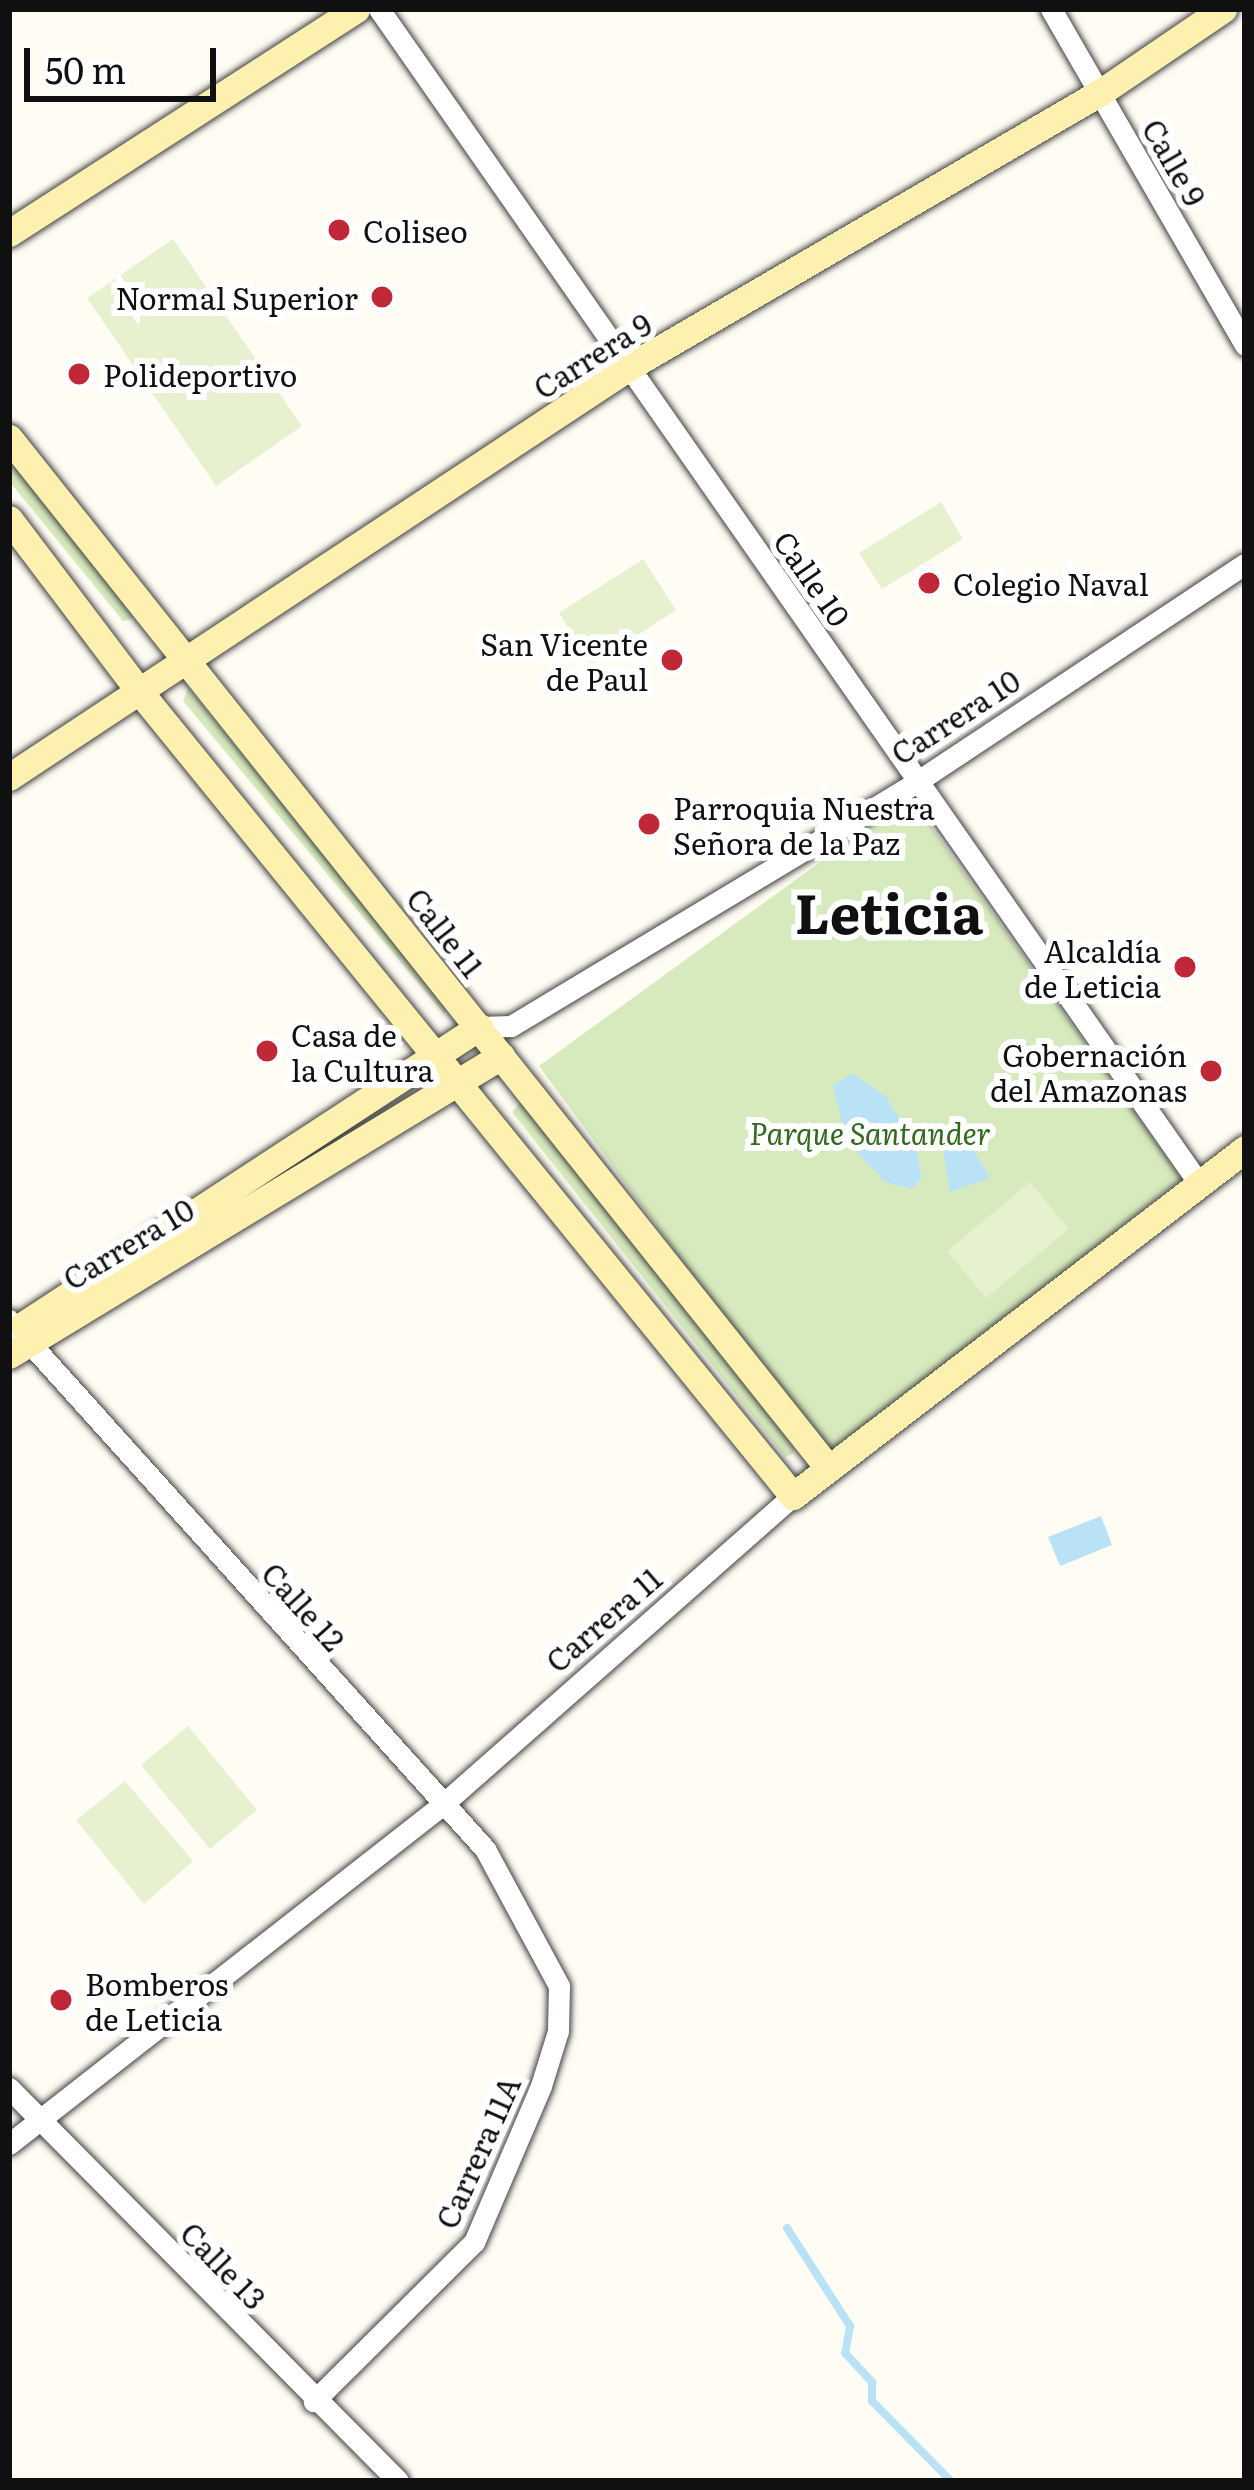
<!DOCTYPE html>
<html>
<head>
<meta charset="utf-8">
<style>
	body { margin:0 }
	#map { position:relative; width:1254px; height:2490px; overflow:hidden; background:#fffcf4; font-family:Literata,serif }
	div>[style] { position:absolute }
	.green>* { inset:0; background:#d7eabd }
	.pitch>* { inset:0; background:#e7f1cf }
	.water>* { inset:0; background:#b9e2f6 }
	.stream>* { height:8px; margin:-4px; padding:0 4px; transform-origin:4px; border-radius:4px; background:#b9e2f6 }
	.roads { filter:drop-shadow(0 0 3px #434343) drop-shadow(0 0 3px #434343) }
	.street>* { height:21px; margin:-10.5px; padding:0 10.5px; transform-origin:10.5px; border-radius:10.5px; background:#fff }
	.secondary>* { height:27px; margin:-13.5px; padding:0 13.5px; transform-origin:13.5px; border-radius:13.5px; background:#fef1b0 }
	.dots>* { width:33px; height:33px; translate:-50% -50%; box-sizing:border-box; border:6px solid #fff; border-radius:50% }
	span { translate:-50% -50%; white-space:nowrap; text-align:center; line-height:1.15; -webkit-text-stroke:12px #fff; paint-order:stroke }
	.street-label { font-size:30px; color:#101010 }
	.poi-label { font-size:30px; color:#101010 }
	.left { translate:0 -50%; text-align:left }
	.right { translate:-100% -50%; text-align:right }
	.park-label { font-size:30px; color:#336920; font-style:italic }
	.town-label { font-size:54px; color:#101010; font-weight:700 }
	.frame { position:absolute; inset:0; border:12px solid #101010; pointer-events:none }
	.scale { position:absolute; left:24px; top:48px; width:192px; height:54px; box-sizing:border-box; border:6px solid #101010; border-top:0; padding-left:15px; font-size:36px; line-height:42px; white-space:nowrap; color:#101010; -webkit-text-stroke:9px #fff; paint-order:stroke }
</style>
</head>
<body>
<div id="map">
	<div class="green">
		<div style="clip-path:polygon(9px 458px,133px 615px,132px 619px,123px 621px,9px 481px)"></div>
		<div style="clip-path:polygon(188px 688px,448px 1007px,444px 1014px,183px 701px)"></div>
		<div style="clip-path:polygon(910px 797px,1182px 1179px,828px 1459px,539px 1066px)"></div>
		<div style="clip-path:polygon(523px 1099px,793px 1446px,793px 1454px,785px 1457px,512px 1112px)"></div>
	</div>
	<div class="pitch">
		<div style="clip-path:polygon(173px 239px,302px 426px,216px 486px,87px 298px)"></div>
		<div style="clip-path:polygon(941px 502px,963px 539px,882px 589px,859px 553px)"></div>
		<div style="clip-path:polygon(643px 559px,676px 610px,592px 665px,559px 613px)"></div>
		<div style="clip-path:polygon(1030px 1182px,1069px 1229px,986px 1298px,947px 1251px)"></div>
		<div style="clip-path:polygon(188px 1726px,257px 1810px,210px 1849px,141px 1765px)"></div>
		<div style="clip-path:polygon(125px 1781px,193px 1861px,144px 1904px,76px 1820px)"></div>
	</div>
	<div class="water">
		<div style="clip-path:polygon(853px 1073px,886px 1097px,914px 1142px,922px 1178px,911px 1189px,885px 1182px,846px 1140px,833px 1085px)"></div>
		<div style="clip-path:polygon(946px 1128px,970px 1145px,990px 1178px,950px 1192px,940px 1131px)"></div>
		<div style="clip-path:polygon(1101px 1516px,1112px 1545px,1060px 1566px,1048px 1537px)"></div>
	</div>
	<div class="stream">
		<div style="left:787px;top:2228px;width:117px;rotate:57.3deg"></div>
		<div style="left:850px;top:2326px;width:27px;rotate:100deg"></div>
		<div style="left:845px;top:2353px;width:40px;rotate:47deg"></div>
		<div style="left:872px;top:2382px;width:19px;rotate:90deg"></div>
		<div style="left:872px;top:2401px;width:112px;rotate:45.4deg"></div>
	</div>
	<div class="roads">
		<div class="street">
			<div style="left:379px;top:9px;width:1431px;rotate:55.08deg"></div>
			<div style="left:1051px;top:9px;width:388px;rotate:60deg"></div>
			<div style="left:479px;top:1027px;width:32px;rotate:-2deg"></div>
			<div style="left:511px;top:1026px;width:475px;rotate:-31deg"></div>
			<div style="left:918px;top:781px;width:392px;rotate:-33.6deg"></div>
			<div style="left:9px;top:1320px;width:712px;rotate:48.02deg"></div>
			<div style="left:485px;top:1849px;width:156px;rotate:61.6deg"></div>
			<div style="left:559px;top:1986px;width:45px;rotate:91.3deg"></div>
			<div style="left:558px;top:2031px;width:58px;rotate:107.2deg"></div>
			<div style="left:541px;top:2086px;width:170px;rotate:113.2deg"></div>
			<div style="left:474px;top:2242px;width:226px;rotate:135.2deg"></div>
			<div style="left:9px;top:2088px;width:553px;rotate:45.29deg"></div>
			<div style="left:9px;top:2144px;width:550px;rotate:-38.06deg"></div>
			<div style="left:442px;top:1805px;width:468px;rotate:-41.4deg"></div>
		</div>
		<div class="secondary">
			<div style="left:9px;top:233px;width:413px;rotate:-32.8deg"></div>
			<div style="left:9px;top:438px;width:1317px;rotate:51.5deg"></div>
			<div style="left:9px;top:519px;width:216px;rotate:52.9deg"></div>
			<div style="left:139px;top:691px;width:1037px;rotate:50.91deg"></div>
			<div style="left:793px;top:1496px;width:570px;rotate:-37.51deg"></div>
			<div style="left:9px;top:777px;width:743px;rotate:-33.48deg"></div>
			<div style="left:629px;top:367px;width:546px;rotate:-30.23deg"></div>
			<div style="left:1101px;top:92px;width:148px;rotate:-34.2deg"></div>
			<div style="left:23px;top:1325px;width:545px;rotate:-33.16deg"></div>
			<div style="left:9px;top:1355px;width:576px;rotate:-31.29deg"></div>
		</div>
	</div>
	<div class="dots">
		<div style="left:339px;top:230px;background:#c12837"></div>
		<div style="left:382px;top:297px;background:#c12837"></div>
		<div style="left:79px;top:374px;background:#c12837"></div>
		<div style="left:929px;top:583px;background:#c12837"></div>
		<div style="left:672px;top:660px;background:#c12837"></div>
		<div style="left:649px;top:824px;background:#c12837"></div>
		<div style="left:1185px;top:967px;background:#c12837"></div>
		<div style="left:267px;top:1051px;background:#c12837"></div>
		<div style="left:1211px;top:1071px;background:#c12837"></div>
		<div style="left:61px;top:2000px;background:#c12837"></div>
	</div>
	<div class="street-label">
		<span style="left:1175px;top:162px;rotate:60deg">Calle 9</span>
		<span style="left:592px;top:355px;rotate:-32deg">Carrera 9</span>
		<span style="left:813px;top:578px;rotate:55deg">Calle 10</span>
		<span style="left:955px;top:716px;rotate:-33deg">Carrera 10</span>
		<span style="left:446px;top:932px;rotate:52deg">Calle 11</span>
		<span style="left:128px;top:1243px;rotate:-31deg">Carrera 10</span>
		<span style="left:304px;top:1606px;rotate:48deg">Calle 12</span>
		<span style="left:603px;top:1619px;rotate:-41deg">Carrera 11</span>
		<span style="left:477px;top:2152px;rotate:-66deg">Carrera 11A</span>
		<span style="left:224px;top:2265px;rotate:46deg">Calle 13</span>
	</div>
	<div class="poi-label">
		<span class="left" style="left:363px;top:230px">Coliseo</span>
		<span class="right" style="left:358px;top:297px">Normal Superior</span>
		<span class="left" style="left:103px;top:374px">Polideportivo</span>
		<span class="left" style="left:953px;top:583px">Colegio Naval</span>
		<span class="right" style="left:648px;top:660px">San Vicente<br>de Paul</span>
		<span class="left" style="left:673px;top:824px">Parroquia Nuestra<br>Señora de la Paz</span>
		<span class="right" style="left:1161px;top:967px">Alcaldía<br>de Leticia</span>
		<span class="left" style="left:291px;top:1051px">Casa de<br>la Cultura</span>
		<span class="right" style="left:1187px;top:1071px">Gobernación<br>del Amazonas</span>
		<span class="left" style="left:85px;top:2000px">Bomberos<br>de Leticia</span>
	</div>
	<div class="park-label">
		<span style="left:870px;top:1132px">Parque Santander</span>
	</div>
	<div class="town-label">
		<span style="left:889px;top:911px">Leticia</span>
	</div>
	<div class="frame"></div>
	<div class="scale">50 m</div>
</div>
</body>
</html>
